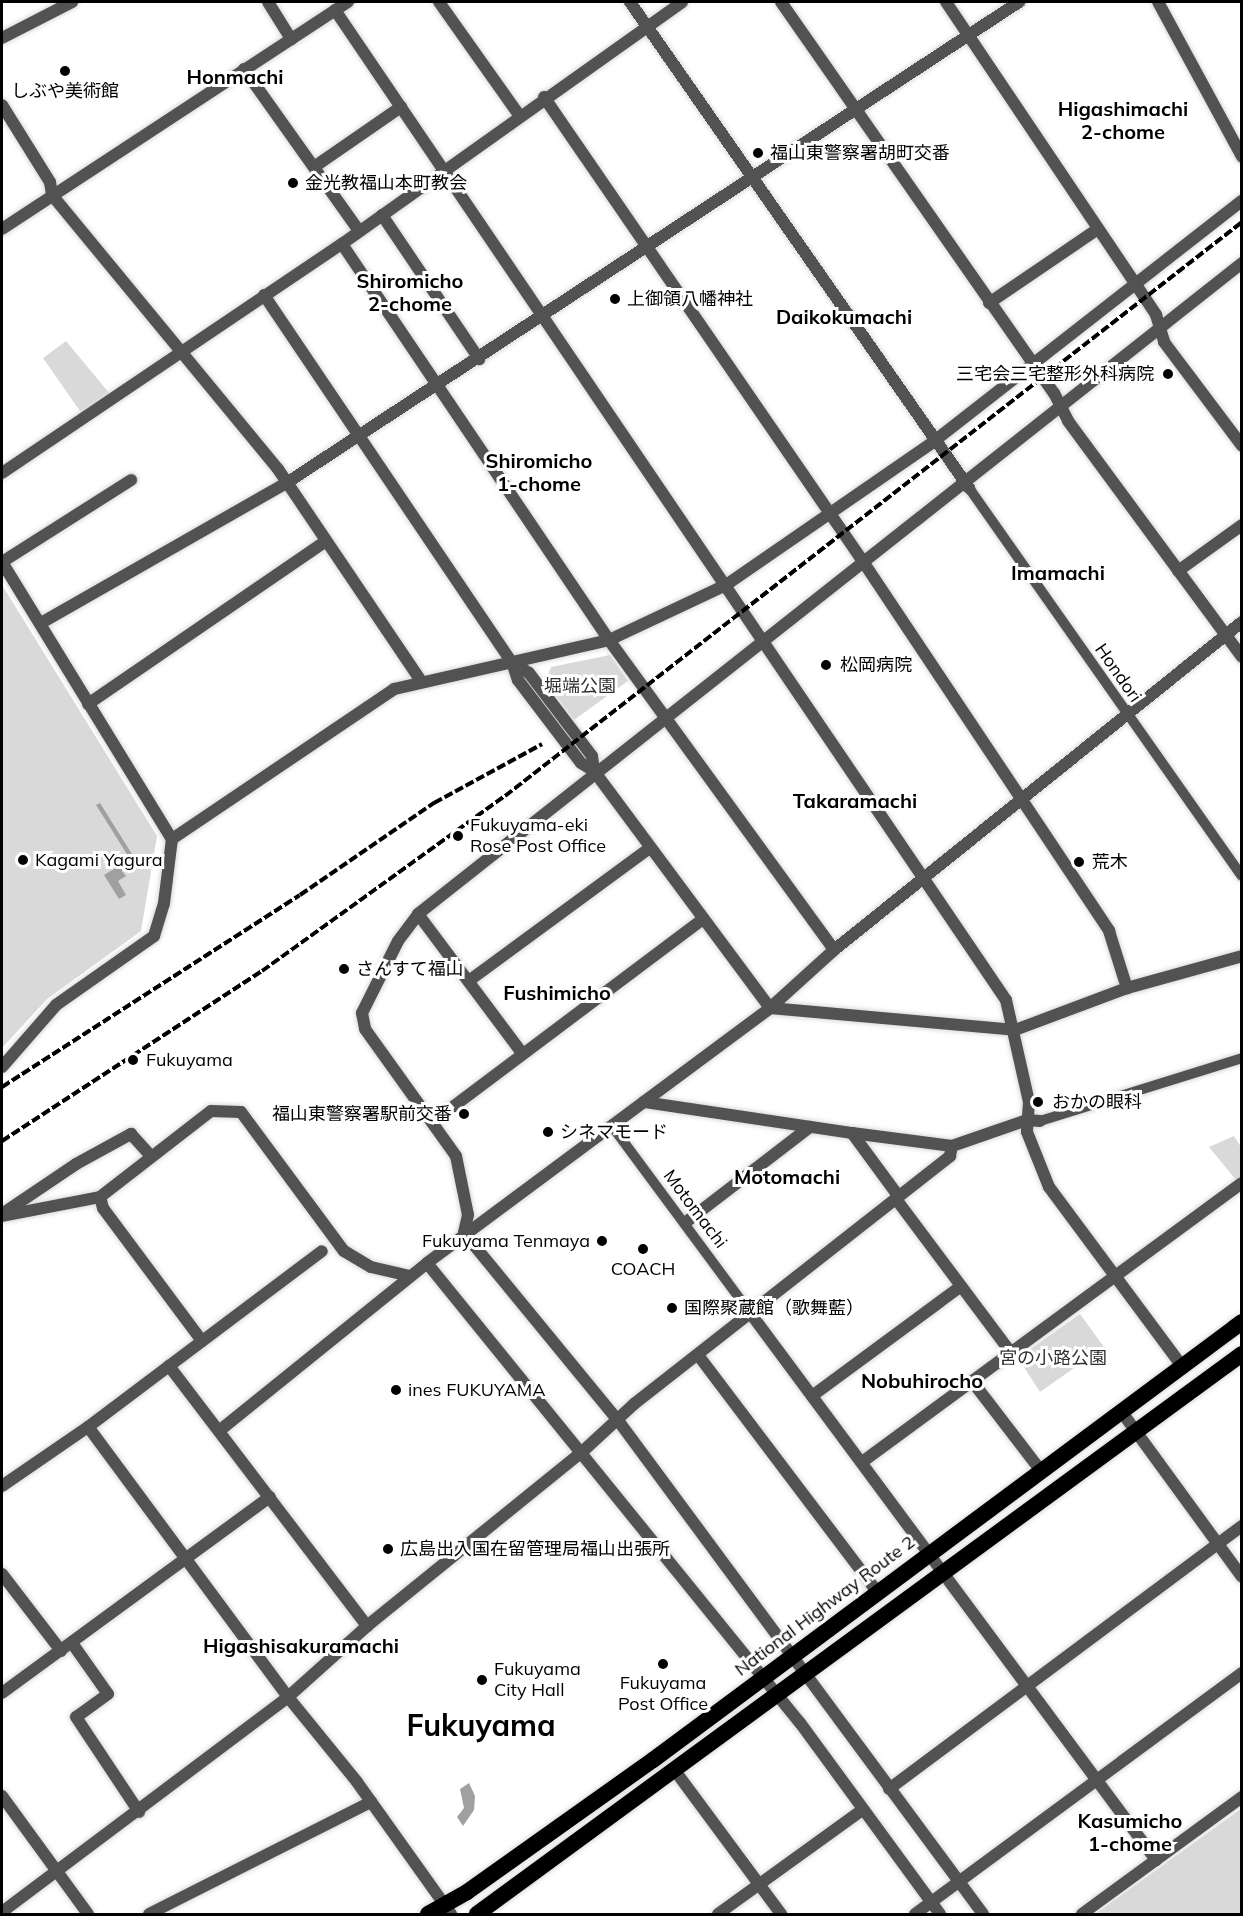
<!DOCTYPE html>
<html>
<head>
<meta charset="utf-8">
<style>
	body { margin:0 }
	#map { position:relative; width:1243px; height:1916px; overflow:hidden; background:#fff; font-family:Mulish,"Noto Sans JP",sans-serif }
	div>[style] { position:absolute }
	.green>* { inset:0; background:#d9d9d9 }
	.water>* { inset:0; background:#a0a0a0 }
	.roads { filter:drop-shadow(0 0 2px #dbdbdb) drop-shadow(0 0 2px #dbdbdb) }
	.pedestrian>* { height:10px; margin:-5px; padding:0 5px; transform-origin:5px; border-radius:5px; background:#525252 }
	.minor>* { height:12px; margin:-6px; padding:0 6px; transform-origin:6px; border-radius:6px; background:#525252 }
	.tertiary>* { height:12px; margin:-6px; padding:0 6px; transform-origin:6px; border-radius:6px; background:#525252 }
	.trunk>* { height:16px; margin:-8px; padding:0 8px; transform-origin:8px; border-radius:8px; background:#000 }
	.rail>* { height:4px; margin-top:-2px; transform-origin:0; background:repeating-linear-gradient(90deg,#000 0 9px,transparent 0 12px) }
	.dots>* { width:16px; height:16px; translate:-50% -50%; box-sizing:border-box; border:3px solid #fff; border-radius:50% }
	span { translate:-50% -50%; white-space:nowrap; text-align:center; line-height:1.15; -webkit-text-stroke:6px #fff; paint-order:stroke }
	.poi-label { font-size:18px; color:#000 }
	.left { translate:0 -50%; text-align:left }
	.right { translate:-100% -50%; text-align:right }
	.street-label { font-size:18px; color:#000 }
	.park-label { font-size:18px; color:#303030 }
	.neighbourhood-label { font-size:20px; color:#000; font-weight:700 }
	.town-label { font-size:30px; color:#000; font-weight:700 }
	.frame { position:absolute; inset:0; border:3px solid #000; pointer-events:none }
</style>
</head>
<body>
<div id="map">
	<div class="green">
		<div style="clip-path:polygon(66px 341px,110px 394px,82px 414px,43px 358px)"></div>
		<div style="clip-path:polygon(2px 585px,157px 836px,141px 931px,47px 999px,2px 1048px)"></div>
		<div style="clip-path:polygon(610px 655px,628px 681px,574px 720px,545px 682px,551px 667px)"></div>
		<div style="clip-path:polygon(1234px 1136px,1241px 1147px,1241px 1176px,1236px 1180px,1209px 1147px)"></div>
		<div style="clip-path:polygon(1080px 1314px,1104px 1347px,1040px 1392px,1018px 1358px)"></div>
		<div style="clip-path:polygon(1241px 1809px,1241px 1914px,1100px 1914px,1098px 1912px)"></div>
	</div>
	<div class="water">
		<div style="clip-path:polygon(100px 803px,137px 862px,122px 871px,126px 876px,118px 881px,126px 895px,119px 899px,104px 875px,130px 859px,96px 805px)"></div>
		<div style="clip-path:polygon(469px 1783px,475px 1796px,474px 1810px,463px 1826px,457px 1817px,464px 1808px,460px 1789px)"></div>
	</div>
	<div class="roads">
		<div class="pedestrian">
			<div style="left:969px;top:488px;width:474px;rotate:54.9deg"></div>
			<div style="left:1040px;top:1121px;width:212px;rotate:-17.3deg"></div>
			<div style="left:612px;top:1126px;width:234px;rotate:53.5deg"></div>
		</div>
		<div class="minor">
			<div style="left:268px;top:2px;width:44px;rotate:58.1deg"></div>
			<div style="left:439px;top:2px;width:138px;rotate:54.7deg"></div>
			<div style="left:630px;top:2px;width:593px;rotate:55.1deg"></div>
			<div style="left:946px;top:2px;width:377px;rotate:56.1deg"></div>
			<div style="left:1156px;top:315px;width:28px;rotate:73deg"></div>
			<div style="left:1164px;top:342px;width:130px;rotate:53.1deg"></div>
			<div style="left:1158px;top:2px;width:176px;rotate:61.5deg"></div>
			<div style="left:335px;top:10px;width:1196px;rotate:55.87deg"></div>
			<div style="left:1006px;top:1000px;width:105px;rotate:77.3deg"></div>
			<div style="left:1029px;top:1102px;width:30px;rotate:94deg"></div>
			<div style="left:1027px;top:1132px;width:59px;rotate:68.2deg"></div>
			<div style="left:1049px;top:1187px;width:223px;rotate:53.4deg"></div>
			<div style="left:2px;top:38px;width:79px;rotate:-27.2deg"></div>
			<div style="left:244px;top:69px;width:199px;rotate:54.6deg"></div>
			<div style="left:544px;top:97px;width:562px;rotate:55.52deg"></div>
			<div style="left:862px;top:560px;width:446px;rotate:56.3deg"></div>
			<div style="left:1109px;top:931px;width:60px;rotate:72.5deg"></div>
			<div style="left:2px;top:105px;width:91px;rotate:58.1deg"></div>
			<div style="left:50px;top:182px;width:13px;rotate:81deg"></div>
			<div style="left:314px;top:167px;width:106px;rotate:-34.6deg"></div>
			<div style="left:382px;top:215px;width:174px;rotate:56deg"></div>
			<div style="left:342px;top:244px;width:478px;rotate:56deg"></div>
			<div style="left:609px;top:640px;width:383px;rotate:54deg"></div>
			<div style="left:264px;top:295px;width:443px;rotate:56deg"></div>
			<div style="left:989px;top:303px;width:132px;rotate:-34.2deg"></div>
			<div style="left:2px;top:473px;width:410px;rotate:-34deg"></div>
			<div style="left:342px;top:244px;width:417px;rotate:-35.4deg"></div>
			<div style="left:2px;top:562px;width:153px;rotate:-32.4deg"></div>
			<div style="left:1178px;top:571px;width:79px;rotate:-35.7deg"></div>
			<div style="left:88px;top:704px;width:288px;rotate:-34.4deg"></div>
			<div style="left:418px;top:914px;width:174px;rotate:53.2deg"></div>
			<div style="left:470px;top:980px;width:223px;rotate:-36.3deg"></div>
			<div style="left:362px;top:1013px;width:16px;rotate:79deg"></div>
			<div style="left:365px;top:1029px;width:156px;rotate:54.4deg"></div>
			<div style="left:456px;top:1156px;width:60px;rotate:78.5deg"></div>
			<div style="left:468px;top:1215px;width:18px;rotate:103deg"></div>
			<div style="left:644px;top:1102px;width:210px;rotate:8.5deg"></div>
			<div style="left:852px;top:1133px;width:79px;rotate:53.7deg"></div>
			<div style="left:434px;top:1121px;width:336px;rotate:-36.9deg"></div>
			<div style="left:852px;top:1133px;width:101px;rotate:7.4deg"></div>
			<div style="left:952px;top:1146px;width:79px;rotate:-19.1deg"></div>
			<div style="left:1027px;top:1120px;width:13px;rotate:4deg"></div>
			<div style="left:896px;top:1199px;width:192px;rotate:53.2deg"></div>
			<div style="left:2px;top:1214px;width:89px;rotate:-34deg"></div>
			<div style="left:76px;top:1164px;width:63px;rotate:-28.6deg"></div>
			<div style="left:131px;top:1134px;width:30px;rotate:48deg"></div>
			<div style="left:686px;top:1222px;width:156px;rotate:-37.5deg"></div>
			<div style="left:751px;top:1314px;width:680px;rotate:53.43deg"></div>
			<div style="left:202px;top:1341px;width:166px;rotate:-126.7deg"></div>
			<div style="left:103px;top:1208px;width:11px;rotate:-105deg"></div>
			<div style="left:100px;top:1197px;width:140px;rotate:-37.8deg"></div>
			<div style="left:211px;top:1111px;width:30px;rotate:2deg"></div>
			<div style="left:241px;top:1112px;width:173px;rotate:53.5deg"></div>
			<div style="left:344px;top:1251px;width:31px;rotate:31deg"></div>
			<div style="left:371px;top:1267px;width:40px;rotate:13deg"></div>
			<div style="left:698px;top:1355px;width:297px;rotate:52.9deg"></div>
			<div style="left:169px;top:1366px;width:191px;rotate:-36.9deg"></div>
			<div style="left:972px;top:1381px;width:113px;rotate:52.5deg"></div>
			<div style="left:812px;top:1396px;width:185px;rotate:-36.4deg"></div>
			<div style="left:1121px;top:1411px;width:205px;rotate:53.9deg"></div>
			<div style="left:219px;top:1431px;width:267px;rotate:-38.9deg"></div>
			<div style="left:862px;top:1462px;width:471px;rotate:-36.3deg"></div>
			<div style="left:2px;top:1574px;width:97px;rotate:52.5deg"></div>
			<div style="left:72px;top:1643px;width:62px;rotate:54.8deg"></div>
			<div style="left:108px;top:1694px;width:39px;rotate:144deg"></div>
			<div style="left:76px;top:1717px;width:114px;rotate:56.4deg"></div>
			<div style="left:2px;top:1693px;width:332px;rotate:-36.2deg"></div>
			<div style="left:288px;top:1697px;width:336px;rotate:-126.5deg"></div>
			<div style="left:88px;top:1427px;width:101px;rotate:-37deg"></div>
			<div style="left:169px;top:1366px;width:327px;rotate:52.7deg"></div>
			<div style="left:367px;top:1626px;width:277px;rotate:-39deg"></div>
			<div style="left:582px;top:1452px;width:71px;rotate:-42.7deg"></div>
			<div style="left:634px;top:1404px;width:402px;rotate:-38.1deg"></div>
			<div style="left:950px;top:1156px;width:10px;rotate:-79deg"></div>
			<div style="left:676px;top:1772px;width:177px;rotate:53.5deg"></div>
			<div style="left:889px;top:1789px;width:440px;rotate:-36.7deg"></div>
			<div style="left:2px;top:1796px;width:146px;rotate:53.9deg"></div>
			<div style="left:149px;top:1914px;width:249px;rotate:-26.8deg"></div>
			<div style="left:718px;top:1914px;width:178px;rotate:-35.8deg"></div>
			<div style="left:915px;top:1914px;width:406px;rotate:-36.4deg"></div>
			<div style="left:1082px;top:1914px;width:198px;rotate:-36.2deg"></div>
		</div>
		<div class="tertiary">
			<div style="left:781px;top:2px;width:477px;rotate:55.1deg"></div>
			<div style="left:1054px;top:393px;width:31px;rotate:63deg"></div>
			<div style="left:1068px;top:421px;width:293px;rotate:53.6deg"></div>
			<div style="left:52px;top:195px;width:355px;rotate:50.5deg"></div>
			<div style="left:278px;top:469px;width:256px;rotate:56deg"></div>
			<div style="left:2px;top:229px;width:414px;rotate:-33.3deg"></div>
			<div style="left:2px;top:562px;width:325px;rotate:58.5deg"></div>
			<div style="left:41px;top:623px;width:284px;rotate:-29.7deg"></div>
			<div style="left:288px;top:482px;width:875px;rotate:-33.29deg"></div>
			<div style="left:512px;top:662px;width:19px;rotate:72deg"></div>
			<div style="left:518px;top:680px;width:104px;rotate:52.8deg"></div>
			<div style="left:581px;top:763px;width:15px;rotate:32deg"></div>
			<div style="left:594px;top:771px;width:295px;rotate:53.4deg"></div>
			<div style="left:770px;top:1008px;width:246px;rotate:5.1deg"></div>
			<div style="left:1015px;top:1030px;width:120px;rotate:-20.6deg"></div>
			<div style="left:1127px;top:988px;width:119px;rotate:-15.5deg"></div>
			<div style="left:512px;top:662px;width:20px;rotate:33deg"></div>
			<div style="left:529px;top:673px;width:104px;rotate:52.8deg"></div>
			<div style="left:592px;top:756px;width:15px;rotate:82deg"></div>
			<div style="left:362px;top:1013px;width:80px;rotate:-63.4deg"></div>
			<div style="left:398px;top:941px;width:34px;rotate:-53deg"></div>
			<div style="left:418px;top:914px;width:1050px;rotate:-38.31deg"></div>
			<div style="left:2px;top:1067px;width:82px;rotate:-48.9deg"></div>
			<div style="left:56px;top:1005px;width:120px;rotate:-35.1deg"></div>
			<div style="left:154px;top:936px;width:34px;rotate:-73deg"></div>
			<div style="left:164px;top:903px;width:64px;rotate:-82.9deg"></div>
			<div style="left:172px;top:839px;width:268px;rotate:-34deg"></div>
			<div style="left:394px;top:689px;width:221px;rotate:-12.8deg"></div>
			<div style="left:609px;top:640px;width:129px;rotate:-25.2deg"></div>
			<div style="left:726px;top:585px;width:252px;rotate:-34.6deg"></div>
			<div style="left:933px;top:442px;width:392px;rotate:-38deg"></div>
			<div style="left:2px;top:1216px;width:100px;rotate:-11deg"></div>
			<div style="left:464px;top:1233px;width:241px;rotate:50.6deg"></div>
			<div style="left:617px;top:1419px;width:616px;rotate:53.52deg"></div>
			<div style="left:2px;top:1486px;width:104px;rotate:-34.5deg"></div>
			<div style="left:288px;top:1697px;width:109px;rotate:50.9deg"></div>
			<div style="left:357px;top:1782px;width:162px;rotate:54.5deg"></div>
			<div style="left:2px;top:1912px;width:358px;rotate:-36.9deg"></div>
			<div style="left:288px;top:1697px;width:106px;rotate:-41.9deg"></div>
			<div style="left:940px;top:1914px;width:237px;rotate:-126.2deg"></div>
			<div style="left:800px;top:1723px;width:592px;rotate:-129.04deg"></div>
			<div style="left:427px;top:1263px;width:427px;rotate:-36.6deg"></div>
			<div style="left:770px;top:1008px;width:86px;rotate:-42.2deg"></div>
			<div style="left:834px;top:950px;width:523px;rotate:-38.8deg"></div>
		</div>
		<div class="trunk">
			<div style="left:428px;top:1914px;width:45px;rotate:-29.4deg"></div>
			<div style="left:467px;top:1892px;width:228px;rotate:-35.4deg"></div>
			<div style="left:653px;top:1760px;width:734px;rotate:-36.64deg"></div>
			<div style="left:477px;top:1914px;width:948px;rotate:-36.21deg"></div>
		</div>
	</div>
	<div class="rail">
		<div style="left:2px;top:1087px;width:354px;rotate:-32.8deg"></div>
		<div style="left:300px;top:895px;width:163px;rotate:-34.5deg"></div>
		<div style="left:434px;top:803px;width:123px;rotate:-28.6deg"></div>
		<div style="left:2px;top:1141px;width:311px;rotate:-33.2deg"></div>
		<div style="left:262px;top:971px;width:299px;rotate:-35.8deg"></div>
		<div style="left:505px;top:796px;width:934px;rotate:-37.91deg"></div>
	</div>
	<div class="dots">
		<div style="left:65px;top:71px;background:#000"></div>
		<div style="left:758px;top:153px;background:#000"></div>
		<div style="left:293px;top:183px;background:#000"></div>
		<div style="left:615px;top:299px;background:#000"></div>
		<div style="left:1168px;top:374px;background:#000"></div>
		<div style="left:826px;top:665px;background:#000"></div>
		<div style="left:458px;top:836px;background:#000"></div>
		<div style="left:23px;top:860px;background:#000"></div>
		<div style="left:1079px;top:862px;background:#000"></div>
		<div style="left:344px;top:969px;background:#000"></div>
		<div style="left:133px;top:1060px;background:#000"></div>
		<div style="left:1038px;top:1102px;background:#000"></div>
		<div style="left:464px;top:1114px;background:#000"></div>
		<div style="left:548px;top:1132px;background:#000"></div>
		<div style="left:602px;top:1241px;background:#000"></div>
		<div style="left:643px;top:1249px;background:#000"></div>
		<div style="left:672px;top:1308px;background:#000"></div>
		<div style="left:396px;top:1390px;background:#000"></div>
		<div style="left:388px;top:1549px;background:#000"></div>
		<div style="left:663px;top:1664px;background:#000"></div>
		<div style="left:482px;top:1680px;background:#000"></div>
	</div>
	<div class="poi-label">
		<span style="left:65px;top:91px">しぶや美術館</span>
		<span class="left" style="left:770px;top:153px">福山東警察署胡町交番</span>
		<span class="left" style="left:305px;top:183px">金光教福山本町教会</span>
		<span class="left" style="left:627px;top:299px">上御領八幡神社</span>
		<span class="right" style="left:1154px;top:374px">三宅会三宅整形外科病院</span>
		<span class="left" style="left:840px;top:665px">松岡病院</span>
		<span class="left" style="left:470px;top:836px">Fukuyama-eki<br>Rose Post Office</span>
		<span class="left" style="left:35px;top:860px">Kagami Yagura</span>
		<span class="left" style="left:1092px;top:862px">荒木</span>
		<span class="left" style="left:356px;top:969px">さんすて福山</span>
		<span class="left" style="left:146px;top:1060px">Fukuyama</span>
		<span class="left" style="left:1052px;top:1102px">おかの眼科</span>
		<span class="right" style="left:452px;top:1114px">福山東警察署駅前交番</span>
		<span class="left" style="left:560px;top:1132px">シネマモード</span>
		<span class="right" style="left:590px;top:1241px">Fukuyama Tenmaya</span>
		<span style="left:643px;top:1269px">COACH</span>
		<span class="left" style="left:684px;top:1308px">国際聚蔵館（歌舞藍）</span>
		<span class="left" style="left:408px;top:1390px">ines FUKUYAMA</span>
		<span class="left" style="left:400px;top:1549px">広島出入国在留管理局福山出張所</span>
		<span class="left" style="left:494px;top:1680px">Fukuyama<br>City Hall</span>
		<span style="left:663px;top:1694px">Fukuyama<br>Post Office</span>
	</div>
	<div class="street-label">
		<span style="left:1118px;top:673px;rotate:55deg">Hondori</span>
		<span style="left:695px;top:1209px;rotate:53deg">Motomachi</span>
		<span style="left:825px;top:1606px;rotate:-37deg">National Highway Route 2</span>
	</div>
	<div class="park-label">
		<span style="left:580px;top:686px">堀端公園</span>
		<span style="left:1053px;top:1358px">宮の小路公園</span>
	</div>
	<div class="neighbourhood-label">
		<span style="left:235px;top:76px">Honmachi</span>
		<span style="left:1123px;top:120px">Higashimachi<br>2-chome</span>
		<span style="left:410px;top:292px">Shiromicho<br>2-chome</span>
		<span style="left:844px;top:316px">Daikokumachi</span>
		<span style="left:539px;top:472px">Shiromicho<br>1-chome</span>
		<span style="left:1058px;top:572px">Imamachi</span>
		<span style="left:855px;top:800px">Takaramachi</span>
		<span style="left:557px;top:992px">Fushimicho</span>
		<span style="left:787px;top:1176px">Motomachi</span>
		<span style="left:922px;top:1380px">Nobuhirocho</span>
		<span style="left:301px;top:1645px">Higashisakuramachi</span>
		<span style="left:1130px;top:1832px">Kasumicho<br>1-chome</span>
	</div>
	<div class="town-label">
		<span style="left:481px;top:1725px">Fukuyama</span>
	</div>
	<div class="frame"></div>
</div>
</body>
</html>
